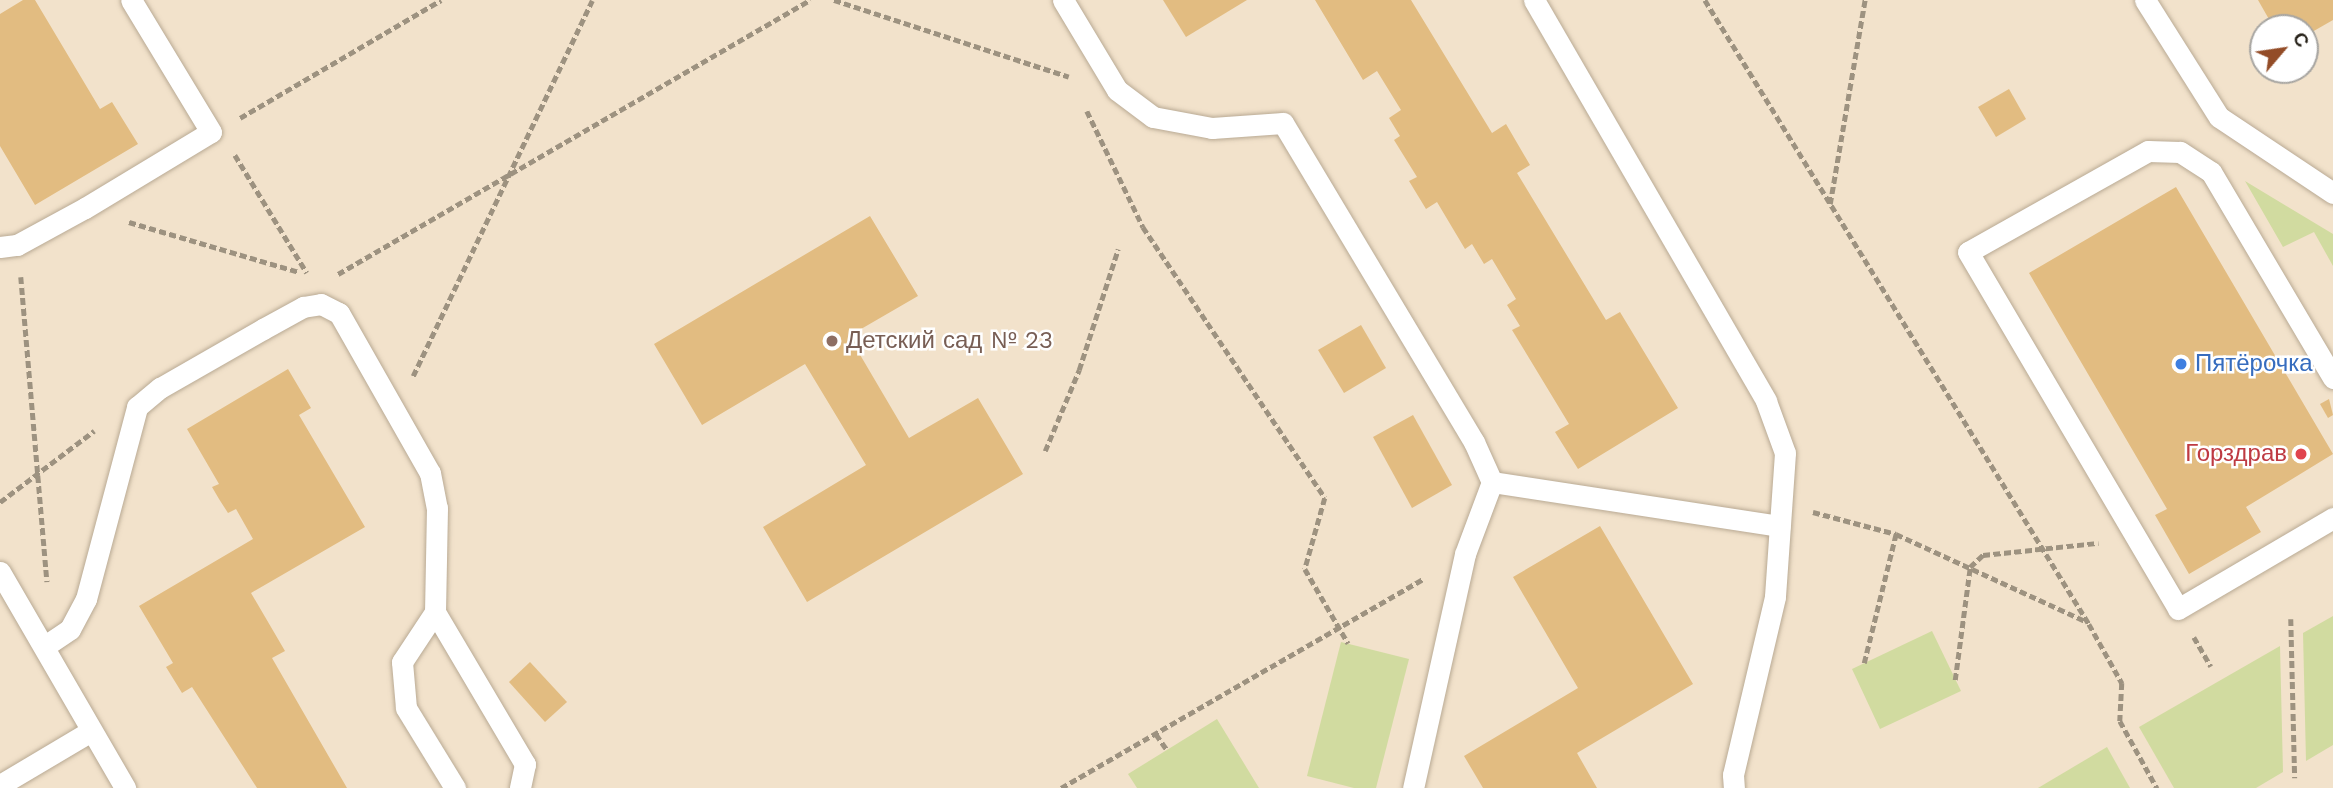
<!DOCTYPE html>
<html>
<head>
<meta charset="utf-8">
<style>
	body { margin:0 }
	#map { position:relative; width:2333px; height:788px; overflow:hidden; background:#f2e2cb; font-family:"Work Sans",sans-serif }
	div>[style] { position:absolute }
	.green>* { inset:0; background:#d1dba0 }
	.building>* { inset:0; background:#e2bc81 }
	.path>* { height:4.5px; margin-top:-2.25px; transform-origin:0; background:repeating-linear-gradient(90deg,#9d9280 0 7px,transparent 0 10.5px) }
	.roads { filter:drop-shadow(0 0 2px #b9aa94) drop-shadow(0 0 2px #b9aa94) }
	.service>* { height:21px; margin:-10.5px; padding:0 10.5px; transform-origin:10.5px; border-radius:10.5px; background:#fff }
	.dots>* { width:19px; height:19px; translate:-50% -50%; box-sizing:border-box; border:4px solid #fff; border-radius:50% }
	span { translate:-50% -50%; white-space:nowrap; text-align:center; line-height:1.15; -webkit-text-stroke:5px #fff; paint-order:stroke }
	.education-label { font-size:24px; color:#785e54 }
	.left { translate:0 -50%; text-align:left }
	.shop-label { font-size:24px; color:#366cbe }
	.health-label { font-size:24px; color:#be3a42 }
	.right { translate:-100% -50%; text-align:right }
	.north { position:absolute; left:2249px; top:14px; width:70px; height:70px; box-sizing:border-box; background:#fff; border:2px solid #a7a5a1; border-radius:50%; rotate:61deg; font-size:19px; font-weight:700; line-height:28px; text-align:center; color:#231e15 }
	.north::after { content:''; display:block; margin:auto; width:24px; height:32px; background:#934c27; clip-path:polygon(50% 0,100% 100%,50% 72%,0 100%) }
</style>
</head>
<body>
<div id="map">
	<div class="green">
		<div style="clip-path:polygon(2245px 181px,2333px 234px,2333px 266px,2314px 232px,2283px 247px)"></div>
		<div style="clip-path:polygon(2333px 616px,2333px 745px,2306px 761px,2303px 633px)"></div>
		<div style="clip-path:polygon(1932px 631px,1961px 691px,1880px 729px,1852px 669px)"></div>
		<div style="clip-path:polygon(1341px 642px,1409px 659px,1376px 788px,1354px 788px,1307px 776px)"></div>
		<div style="clip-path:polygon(2280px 646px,2283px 772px,2256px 788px,2174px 788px,2139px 727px)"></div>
		<div style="clip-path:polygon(1217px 719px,1259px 788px,1137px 788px,1128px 774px)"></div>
		<div style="clip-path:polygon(2107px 747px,2130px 788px,2038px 788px)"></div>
	</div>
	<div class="building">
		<div style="clip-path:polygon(23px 0,35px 0,100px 109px,112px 102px,138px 144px,35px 205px,0 146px,0 14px)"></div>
		<div style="clip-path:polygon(1163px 0,1247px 0,1186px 37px)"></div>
		<div style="clip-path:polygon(1315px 0,1411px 0,1492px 133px,1506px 124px,1530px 165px,1517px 173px,1606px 320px,1620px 312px,1678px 408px,1578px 469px,1555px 432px,1569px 424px,1512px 330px,1520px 326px,1507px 305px,1516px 299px,1492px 259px,1484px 264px,1472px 244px,1465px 249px,1437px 202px,1426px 209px,1409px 181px,1417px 177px,1394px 140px,1400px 136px,1389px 118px,1401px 110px,1377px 71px,1363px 80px)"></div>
		<div style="clip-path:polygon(2258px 0,2333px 0,2333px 20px,2305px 36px,2305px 28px,2274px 28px)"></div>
		<div style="clip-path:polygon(2009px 89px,2026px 119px,1996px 137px,1978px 107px)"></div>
		<div style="clip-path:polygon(2176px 187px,2333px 454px,2246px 507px,2261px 532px,2189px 574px,2155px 515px,2167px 509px,2029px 273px)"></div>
		<div style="clip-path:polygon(870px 216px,918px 296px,849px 336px,909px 438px,978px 398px,1023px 474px,807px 602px,763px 527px,866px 465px,805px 364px,702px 425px,654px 344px)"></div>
		<div style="clip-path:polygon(1361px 325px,1386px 368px,1344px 393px,1318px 350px)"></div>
		<div style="clip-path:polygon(288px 369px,311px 408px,299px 415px,365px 527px,251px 593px,285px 651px,272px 658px,347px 788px,257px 788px,192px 687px,182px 693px,166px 667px,173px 663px,139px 606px,253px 539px,236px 509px,228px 513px,219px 499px,212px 487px,219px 484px,187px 429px)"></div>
		<div style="clip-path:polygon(2329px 399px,2333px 415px,2328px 418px,2320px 404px)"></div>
		<div style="clip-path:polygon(1413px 415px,1452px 485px,1412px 508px,1373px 437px)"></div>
		<div style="clip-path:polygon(1600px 526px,1693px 684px,1577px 753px,1597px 788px,1483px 788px,1464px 756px,1578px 688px,1513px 577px)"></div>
		<div style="clip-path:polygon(530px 662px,567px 702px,545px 722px,509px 682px)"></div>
	</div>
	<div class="path">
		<div style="left:834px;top:0;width:247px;rotate:18.1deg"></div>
		<div style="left:1705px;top:0;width:733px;rotate:58.39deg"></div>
		<div style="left:2089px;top:624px;width:68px;rotate:60.8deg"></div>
		<div style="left:2122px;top:683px;width:38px;rotate:93deg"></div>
		<div style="left:2120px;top:721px;width:77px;rotate:61.1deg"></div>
		<div style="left:1087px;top:111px;width:129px;rotate:64.2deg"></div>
		<div style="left:1143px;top:227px;width:326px;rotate:56.1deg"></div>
		<div style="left:1325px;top:498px;width:74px;rotate:105.7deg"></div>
		<div style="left:1305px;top:569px;width:86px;rotate:59.8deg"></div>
		<div style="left:240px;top:118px;width:233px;rotate:-30.4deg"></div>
		<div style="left:235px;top:155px;width:138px;rotate:58.6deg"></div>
		<div style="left:1830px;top:204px;width:207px;rotate:-80.3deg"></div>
		<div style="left:129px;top:222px;width:177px;rotate:16.4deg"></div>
		<div style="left:338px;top:274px;width:546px;rotate:-30.14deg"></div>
		<div style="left:21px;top:277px;width:306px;rotate:85.1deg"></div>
		<div style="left:413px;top:376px;width:416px;rotate:-64.5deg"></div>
		<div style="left:1045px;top:451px;width:88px;rotate:-67.2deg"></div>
		<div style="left:1079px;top:370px;width:127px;rotate:-72.1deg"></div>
		<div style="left:0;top:502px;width:118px;rotate:-37.1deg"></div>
		<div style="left:1813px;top:512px;width:86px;rotate:14.8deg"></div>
		<div style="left:1896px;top:534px;width:210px;rotate:24.7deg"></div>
		<div style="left:2291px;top:619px;width:159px;rotate:88.6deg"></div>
		<div style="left:2194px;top:637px;width:34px;rotate:60deg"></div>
		<div style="left:1864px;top:663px;width:133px;rotate:-76.1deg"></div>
		<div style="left:1955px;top:680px;width:114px;rotate:-82.4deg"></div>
		<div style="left:1970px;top:567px;width:18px;rotate:-43deg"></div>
		<div style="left:1983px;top:555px;width:116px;rotate:-6deg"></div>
		<div style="left:1156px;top:734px;width:19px;rotate:55deg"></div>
		<div style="left:1061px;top:788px;width:419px;rotate:-30deg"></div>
	</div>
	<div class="roads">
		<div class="service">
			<div style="left:1063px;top:0;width:105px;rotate:59deg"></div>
			<div style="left:1117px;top:90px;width:45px;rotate:36.9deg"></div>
			<div style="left:1153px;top:117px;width:60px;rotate:10.6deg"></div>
			<div style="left:1212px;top:128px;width:71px;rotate:-4deg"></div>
			<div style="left:1283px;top:123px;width:372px;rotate:59.1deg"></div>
			<div style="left:1474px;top:442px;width:44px;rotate:65.8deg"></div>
			<div style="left:1492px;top:482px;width:77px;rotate:110.6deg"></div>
			<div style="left:1465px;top:554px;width:240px;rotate:102.5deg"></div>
			<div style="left:1534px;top:0;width:463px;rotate:59.9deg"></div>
			<div style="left:1766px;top:401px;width:55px;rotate:69.9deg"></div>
			<div style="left:1785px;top:453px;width:144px;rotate:94deg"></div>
			<div style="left:1775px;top:597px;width:183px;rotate:103.3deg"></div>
			<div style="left:1733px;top:775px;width:13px;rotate:86deg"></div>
			<div style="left:2145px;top:0;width:138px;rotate:57.7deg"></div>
			<div style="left:2219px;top:117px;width:137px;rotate:33.7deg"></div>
			<div style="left:0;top:247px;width:17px;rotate:-7deg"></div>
			<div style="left:17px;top:245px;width:77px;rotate:-28.6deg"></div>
			<div style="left:85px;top:208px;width:147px;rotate:-31.1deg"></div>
			<div style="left:211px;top:132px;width:154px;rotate:-121.2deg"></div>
			<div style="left:2333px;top:378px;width:239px;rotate:-120.6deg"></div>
			<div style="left:2211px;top:172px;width:37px;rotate:-147deg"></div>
			<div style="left:2180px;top:152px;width:32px;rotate:-178deg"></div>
			<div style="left:2148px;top:151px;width:206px;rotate:150.7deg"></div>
			<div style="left:1968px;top:252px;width:414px;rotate:59.5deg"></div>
			<div style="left:2178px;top:609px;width:180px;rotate:-30.4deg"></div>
			<div style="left:1492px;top:482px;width:291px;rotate:8.7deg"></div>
			<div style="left:0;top:572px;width:250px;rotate:59.9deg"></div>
			<div style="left:435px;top:612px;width:177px;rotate:59.4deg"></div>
			<div style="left:525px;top:764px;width:25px;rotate:102deg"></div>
			<div style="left:45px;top:646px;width:30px;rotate:-34deg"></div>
			<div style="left:70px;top:629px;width:34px;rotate:-62deg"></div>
			<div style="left:86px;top:599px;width:199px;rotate:-75.1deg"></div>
			<div style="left:137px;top:407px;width:30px;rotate:-40deg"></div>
			<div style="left:160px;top:388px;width:119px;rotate:-29.8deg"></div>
			<div style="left:263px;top:329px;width:46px;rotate:-28.8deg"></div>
			<div style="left:303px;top:307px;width:18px;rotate:-9deg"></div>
			<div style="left:321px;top:304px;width:20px;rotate:27deg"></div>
			<div style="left:339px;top:313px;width:184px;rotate:60.4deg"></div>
			<div style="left:430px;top:473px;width:36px;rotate:79deg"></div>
			<div style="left:437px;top:508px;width:104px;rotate:91.1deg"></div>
			<div style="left:435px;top:612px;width:60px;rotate:123.4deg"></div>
			<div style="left:402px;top:662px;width:46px;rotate:85deg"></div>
			<div style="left:406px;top:708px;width:94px;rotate:58.5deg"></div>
			<div style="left:0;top:785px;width:106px;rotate:-30.7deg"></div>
		</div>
	</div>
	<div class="dots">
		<div style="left:832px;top:341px;background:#8d6e63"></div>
		<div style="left:2181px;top:364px;background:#3f7fe0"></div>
		<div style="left:2301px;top:454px;background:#e0444e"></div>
	</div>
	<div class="education-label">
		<span class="left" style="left:846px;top:341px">Детский сад № 23</span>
	</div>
	<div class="shop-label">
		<span class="left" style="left:2195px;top:364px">Пятёрочка</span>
	</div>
	<div class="health-label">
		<span class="right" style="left:2287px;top:454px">Горздрав</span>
	</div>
	<div class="north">С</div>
</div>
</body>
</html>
